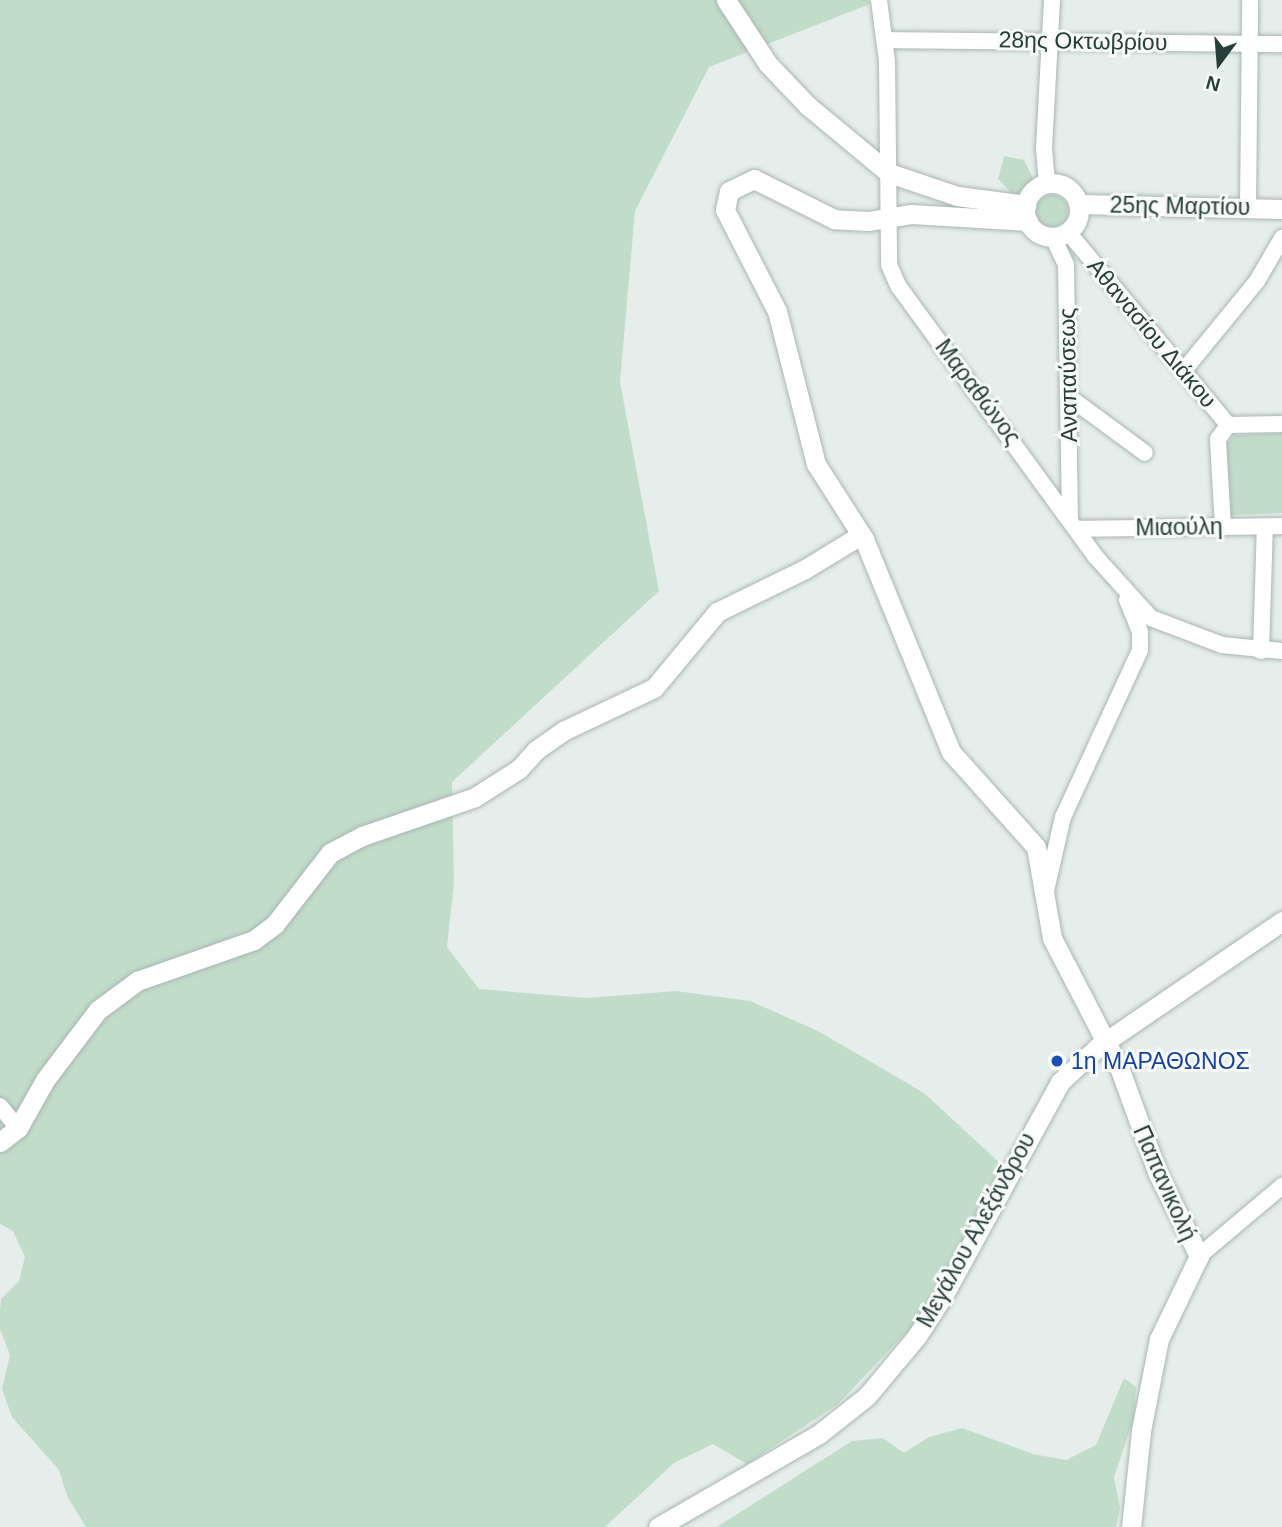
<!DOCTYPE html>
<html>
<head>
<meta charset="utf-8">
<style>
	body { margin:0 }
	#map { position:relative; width:1282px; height:1527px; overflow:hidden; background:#e6eeeb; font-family:Helvetica,sans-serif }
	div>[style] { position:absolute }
	.green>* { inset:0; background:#c2dcca }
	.round { border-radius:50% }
	.roads { filter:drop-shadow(0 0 2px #a9b6b2) drop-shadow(0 0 2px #a9b6b2) }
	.minor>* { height:16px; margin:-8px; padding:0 8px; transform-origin:8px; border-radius:8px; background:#fff }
	.tertiary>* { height:19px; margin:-9.5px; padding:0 9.5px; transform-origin:9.5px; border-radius:9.5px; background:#fff }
	.tertiary>.ring { margin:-9.5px; padding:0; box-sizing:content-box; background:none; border:19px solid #fff; border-radius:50% }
	.dots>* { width:19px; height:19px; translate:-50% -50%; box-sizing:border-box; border:4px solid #f7faf9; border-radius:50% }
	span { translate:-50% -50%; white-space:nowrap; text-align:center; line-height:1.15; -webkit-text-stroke:6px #f7faf9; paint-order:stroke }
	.street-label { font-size:23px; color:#273e39 }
	.transit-label { font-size:23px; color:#164399 }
	.left { translate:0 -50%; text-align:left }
	.north { position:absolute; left:1184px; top:28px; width:70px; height:70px; -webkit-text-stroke:5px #f7faf9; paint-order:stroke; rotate:196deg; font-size:19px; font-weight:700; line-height:28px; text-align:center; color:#273e39 }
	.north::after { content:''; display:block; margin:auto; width:24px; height:32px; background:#273e39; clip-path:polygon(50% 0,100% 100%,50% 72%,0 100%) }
</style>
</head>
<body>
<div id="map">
	<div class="green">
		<div style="clip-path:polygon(0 0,868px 0,870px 4px,709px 67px,635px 211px,620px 382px,659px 591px,452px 782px,454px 883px,447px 947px,479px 989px,586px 998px,676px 991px,750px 1001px,818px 1031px,924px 1093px,1002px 1165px,951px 1267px,918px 1320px,838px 1404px,747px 1464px,713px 1444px,674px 1463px,605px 1527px,86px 1527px,67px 1496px,59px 1470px,12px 1417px,2px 1389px,10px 1355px,0 1329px,0 1312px,1px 1299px,19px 1281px,25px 1257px,13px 1231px,0 1224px)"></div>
		<div style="clip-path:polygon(1004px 156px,1024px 160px,1035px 182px,1022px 194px,1012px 194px,998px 179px)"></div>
		<div class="round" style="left:1036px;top:195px;width:32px;height:32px"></div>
		<div style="clip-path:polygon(1282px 433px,1282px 513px,1230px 515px,1226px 445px,1234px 435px)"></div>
		<div style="clip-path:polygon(1124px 1378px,1136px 1387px,1134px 1418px,1114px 1477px,1120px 1508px,1116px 1527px,717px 1527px,852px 1441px,883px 1438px,904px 1453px,929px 1437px,962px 1428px,1033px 1454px,1066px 1460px,1096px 1445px)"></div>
	</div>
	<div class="roads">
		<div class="minor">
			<div style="left:879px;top:0;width:63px;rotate:82.6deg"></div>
			<div style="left:887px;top:62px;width:203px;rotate:89.4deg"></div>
			<div style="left:889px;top:265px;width:24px;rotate:66deg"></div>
			<div style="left:899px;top:287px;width:333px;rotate:53.9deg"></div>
			<div style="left:1095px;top:556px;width:84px;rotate:47.9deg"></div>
			<div style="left:1151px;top:618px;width:76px;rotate:20.8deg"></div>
			<div style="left:1222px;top:645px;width:60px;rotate:5.7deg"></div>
			<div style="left:885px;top:40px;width:397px;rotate:0.6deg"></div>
			<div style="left:1047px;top:183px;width:35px;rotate:-95deg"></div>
			<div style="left:1044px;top:148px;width:148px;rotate:-86.9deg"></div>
			<div style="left:1248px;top:208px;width:208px;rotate:-89.4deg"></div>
			<div style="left:1068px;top:232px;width:251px;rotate:50.3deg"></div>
			<div style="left:1053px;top:237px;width:31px;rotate:65deg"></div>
			<div style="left:1066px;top:265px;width:252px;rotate:89.1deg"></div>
			<div style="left:1185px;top:369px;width:114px;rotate:-50.7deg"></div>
			<div style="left:1257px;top:281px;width:50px;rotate:-59.8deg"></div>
			<div style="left:1069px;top:397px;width:94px;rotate:36.4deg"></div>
			<div style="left:1228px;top:425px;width:54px;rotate:-1.1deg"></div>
			<div style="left:1223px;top:527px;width:88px;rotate:-93.3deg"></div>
			<div style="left:1218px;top:439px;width:17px;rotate:-54deg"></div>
			<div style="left:1076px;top:529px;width:206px;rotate:-0.8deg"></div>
			<div style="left:1261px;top:651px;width:124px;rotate:-88.2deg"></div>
			<div style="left:1046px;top:891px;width:76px;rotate:-77.1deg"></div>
			<div style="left:1063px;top:817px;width:184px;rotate:-65.2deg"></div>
			<div style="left:1140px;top:650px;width:18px;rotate:-90deg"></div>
			<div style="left:1140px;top:632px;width:35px;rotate:-112deg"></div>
			<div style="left:0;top:1106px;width:28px;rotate:51deg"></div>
			<div style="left:1199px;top:1256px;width:109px;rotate:-40.1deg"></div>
		</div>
		<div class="tertiary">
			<div style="left:726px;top:0;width:77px;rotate:56.7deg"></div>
			<div style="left:768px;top:64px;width:57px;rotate:46.4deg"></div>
			<div style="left:807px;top:105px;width:107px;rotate:39.7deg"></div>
			<div style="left:889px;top:173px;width:72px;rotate:18.7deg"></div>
			<div style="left:957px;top:196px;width:70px;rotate:7.4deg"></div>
			<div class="ring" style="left:1025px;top:183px;width:35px;height:35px"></div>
			<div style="left:1079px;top:204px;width:203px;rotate:1.4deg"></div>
			<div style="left:1028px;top:221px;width:117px;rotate:-176.6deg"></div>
			<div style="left:911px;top:214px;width:44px;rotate:170.8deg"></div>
			<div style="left:868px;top:221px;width:34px;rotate:-177deg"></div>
			<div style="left:834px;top:219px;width:89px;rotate:-153.4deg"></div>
			<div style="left:754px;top:179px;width:28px;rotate:154deg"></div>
			<div style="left:729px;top:191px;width:19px;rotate:102deg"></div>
			<div style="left:725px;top:210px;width:114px;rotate:62.8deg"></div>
			<div style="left:777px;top:311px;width:158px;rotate:75.7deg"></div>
			<div style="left:816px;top:464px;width:89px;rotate:57.4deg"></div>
			<div style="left:864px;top:539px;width:230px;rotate:67.8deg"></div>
			<div style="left:951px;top:752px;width:127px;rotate:48.2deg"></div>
			<div style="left:1036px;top:847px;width:92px;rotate:80deg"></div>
			<div style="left:1052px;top:938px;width:145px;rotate:62.6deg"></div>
			<div style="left:1119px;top:1067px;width:114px;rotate:70deg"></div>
			<div style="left:1158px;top:1174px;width:92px;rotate:63.4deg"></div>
			<div style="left:1199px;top:1256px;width:92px;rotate:115.7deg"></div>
			<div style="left:1159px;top:1339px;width:94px;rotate:101.1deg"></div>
			<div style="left:1141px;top:1431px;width:97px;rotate:95.9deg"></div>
			<div style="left:0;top:1142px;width:23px;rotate:-38deg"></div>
			<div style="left:18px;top:1128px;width:55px;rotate:-60.6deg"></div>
			<div style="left:45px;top:1080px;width:88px;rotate:-52.9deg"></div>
			<div style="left:98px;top:1010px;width:49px;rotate:-36.6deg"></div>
			<div style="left:137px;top:981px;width:124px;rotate:-19.3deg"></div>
			<div style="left:254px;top:940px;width:26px;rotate:-37deg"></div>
			<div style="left:275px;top:924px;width:90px;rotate:-52.2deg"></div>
			<div style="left:330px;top:853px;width:36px;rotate:-28deg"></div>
			<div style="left:362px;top:836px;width:120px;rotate:-19deg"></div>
			<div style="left:475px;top:797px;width:52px;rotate:-32.5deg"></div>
			<div style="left:519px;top:769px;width:25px;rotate:-48deg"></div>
			<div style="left:536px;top:750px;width:35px;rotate:-35deg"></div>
			<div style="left:565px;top:730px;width:98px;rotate:-25.3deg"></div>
			<div style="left:654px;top:688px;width:99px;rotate:-50.3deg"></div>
			<div style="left:717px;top:612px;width:98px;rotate:-26deg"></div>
			<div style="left:805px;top:569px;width:66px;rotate:-31.3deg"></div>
			<div style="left:658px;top:1527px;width:186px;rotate:-30deg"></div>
			<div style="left:819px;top:1434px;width:61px;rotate:-38.4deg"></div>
			<div style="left:867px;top:1396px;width:78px;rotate:-50.2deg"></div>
			<div style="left:917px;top:1336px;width:48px;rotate:-57deg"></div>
			<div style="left:943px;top:1296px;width:244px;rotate:-61.3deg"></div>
			<div style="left:1060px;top:1082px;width:53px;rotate:-42.7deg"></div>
			<div style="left:1099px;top:1046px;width:222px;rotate:-34.3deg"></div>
		</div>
	</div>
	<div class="dots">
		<div style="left:1057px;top:1061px;background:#1a4fb4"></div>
	</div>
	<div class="street-label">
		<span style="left:1083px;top:41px;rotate:1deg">28ης Οκτωβρίου</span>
		<span style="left:1180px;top:206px;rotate:1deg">25ης Μαρτίου</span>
		<span style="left:1152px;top:333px;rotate:50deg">Αθανασίου Διάκου</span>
		<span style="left:1068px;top:375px;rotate:-91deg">Αναπαύσεως</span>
		<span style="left:978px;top:392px;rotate:53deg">Μαραθώνος</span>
		<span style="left:1179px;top:527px;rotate:-1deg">Μιαούλη</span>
		<span style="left:1165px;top:1183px;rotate:66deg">Παπανικολή</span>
		<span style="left:976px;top:1230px;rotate:-61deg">Μεγάλου Αλεξάνδρου</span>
	</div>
	<div class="transit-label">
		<span class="left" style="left:1071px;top:1061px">1η ΜΑΡΑΘΩΝΟΣ</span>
	</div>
	<div class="north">N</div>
</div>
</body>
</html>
